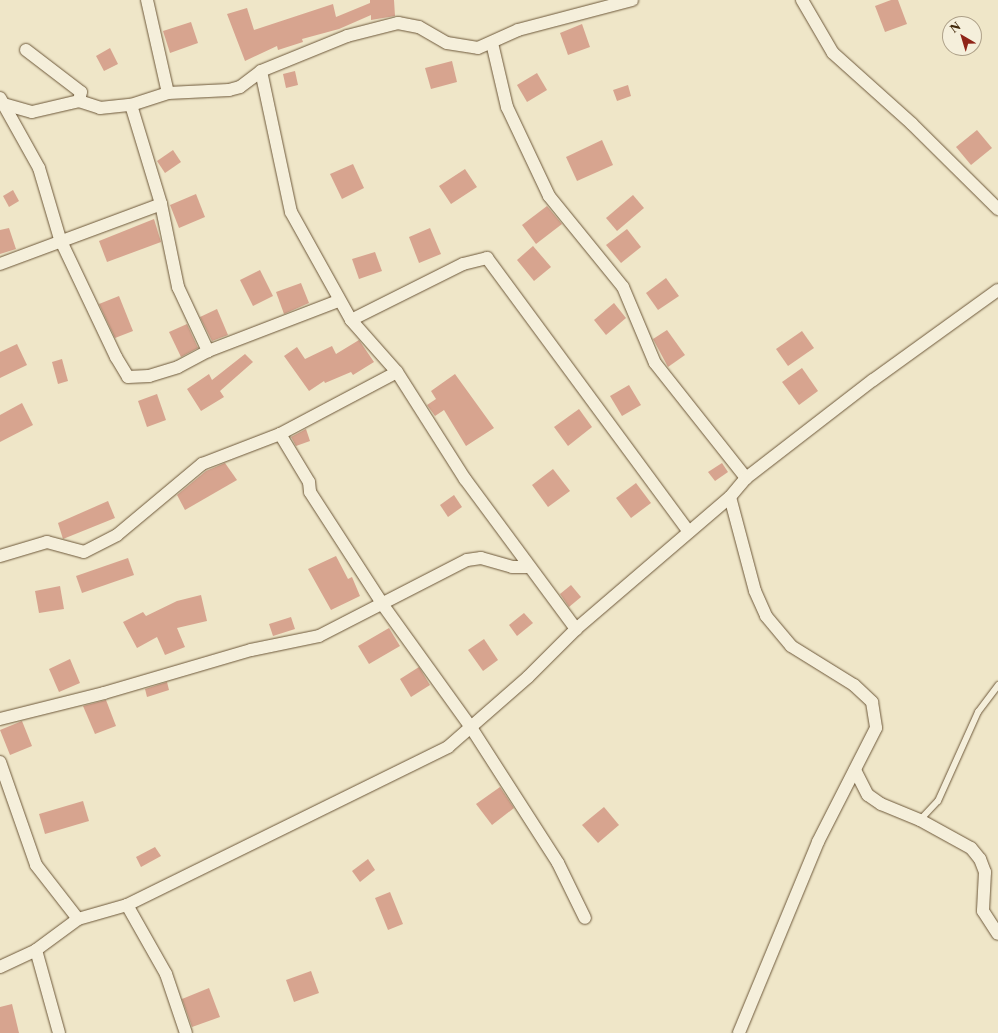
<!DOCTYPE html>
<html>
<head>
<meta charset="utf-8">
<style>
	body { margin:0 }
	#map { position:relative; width:998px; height:1033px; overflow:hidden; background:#efe6c8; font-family:"Libre Caslon Text",serif }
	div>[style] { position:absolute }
	.building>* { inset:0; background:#d7a48f }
	.roads { filter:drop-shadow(0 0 1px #6d583a) drop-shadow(0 0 1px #6d583a) }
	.lane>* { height:6px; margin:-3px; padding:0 3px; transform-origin:3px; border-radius:3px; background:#f5efdb }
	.street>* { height:12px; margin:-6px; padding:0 6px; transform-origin:6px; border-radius:6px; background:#f5efdb }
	span { translate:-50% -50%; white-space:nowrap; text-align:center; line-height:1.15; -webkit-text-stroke:3.5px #f5efdb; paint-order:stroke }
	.north { position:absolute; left:942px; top:16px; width:40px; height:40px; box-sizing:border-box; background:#f5efdb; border:1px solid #ada088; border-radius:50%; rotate:322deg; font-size:11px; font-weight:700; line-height:16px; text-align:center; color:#42290b }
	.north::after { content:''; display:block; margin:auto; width:14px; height:18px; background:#8f2418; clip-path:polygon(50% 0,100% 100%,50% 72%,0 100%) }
</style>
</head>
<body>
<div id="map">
	<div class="building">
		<div style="clip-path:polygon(370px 0,394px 0,395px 16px,371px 20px,371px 15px,339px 29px,302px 39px,303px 42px,278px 50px,277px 46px,245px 61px,227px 14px,247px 8px,254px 30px,333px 4px,336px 17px,370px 3px)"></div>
		<div style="clip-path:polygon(891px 0,898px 0,907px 24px,885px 32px,875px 6px)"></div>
		<div style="clip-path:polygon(191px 22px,198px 43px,170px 53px,163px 31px)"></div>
		<div style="clip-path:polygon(582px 24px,590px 47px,568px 55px,560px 33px)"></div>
		<div style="clip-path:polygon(110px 48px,118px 64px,104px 71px,96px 56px)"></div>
		<div style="clip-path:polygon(452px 61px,457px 82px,431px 89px,425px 68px)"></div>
		<div style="clip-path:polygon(295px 71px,298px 85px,286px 88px,283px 74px)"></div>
		<div style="clip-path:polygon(537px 73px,547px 90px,527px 102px,517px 85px)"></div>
		<div style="clip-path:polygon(628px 85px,631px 96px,617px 101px,613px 90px)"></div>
		<div style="clip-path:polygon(977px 130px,992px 148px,971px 165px,956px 147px)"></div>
		<div style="clip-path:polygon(602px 140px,613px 165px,577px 181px,566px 157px)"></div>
		<div style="clip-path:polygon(173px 150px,181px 162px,165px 173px,157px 161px)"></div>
		<div style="clip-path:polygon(353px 164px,364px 188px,342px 199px,330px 174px)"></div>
		<div style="clip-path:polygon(465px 169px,477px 187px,451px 204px,439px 186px)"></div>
		<div style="clip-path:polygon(13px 190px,19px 201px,9px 207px,3px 196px)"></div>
		<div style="clip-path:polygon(196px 194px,205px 217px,179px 228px,170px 205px)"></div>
		<div style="clip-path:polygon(633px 195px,644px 208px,617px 231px,606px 218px)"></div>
		<div style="clip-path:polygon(547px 206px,562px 224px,536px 244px,522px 225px)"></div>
		<div style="clip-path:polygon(154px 219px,161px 242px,107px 262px,99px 241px)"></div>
		<div style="clip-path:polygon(9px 228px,16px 249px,0 254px,0 230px)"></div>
		<div style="clip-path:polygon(430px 228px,441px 254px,419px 263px,409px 237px)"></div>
		<div style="clip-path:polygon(627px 229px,641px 247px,621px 263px,606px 245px)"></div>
		<div style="clip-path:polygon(533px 246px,551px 267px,534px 281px,517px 260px)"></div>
		<div style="clip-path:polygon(375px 252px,382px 271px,359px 279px,352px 259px)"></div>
		<div style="clip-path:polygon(260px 270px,273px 296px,253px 306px,240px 280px)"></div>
		<div style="clip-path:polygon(666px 278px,679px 296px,658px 310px,646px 293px)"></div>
		<div style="clip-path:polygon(301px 283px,309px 303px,284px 314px,276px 292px)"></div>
		<div style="clip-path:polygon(119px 296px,133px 331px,115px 338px,99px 304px)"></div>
		<div style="clip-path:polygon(614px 303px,626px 318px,606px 335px,594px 320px)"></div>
		<div style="clip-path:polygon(217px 309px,228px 335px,212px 341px,200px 317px)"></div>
		<div style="clip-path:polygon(187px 324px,198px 348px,181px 357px,169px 332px)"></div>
		<div style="clip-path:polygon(667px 330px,685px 355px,668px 367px,653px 339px)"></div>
		<div style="clip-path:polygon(802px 331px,814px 348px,788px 366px,776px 349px)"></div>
		<div style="clip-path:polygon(359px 340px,374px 362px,353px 375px,351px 372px,325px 383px,324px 381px,309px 391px,284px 356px,297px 347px,305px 359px,332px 346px,336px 354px)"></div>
		<div style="clip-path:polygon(17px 344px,27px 365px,0 378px,0 352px)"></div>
		<div style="clip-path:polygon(245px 354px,253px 362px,220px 391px,224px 397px,201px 411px,187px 389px,209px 374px,212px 380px)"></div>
		<div style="clip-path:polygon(62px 359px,68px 381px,58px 384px,52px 362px)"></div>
		<div style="clip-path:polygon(802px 368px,818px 391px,799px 405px,782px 382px)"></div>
		<div style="clip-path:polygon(455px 374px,494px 428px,466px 446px,444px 410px,435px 416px,427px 405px,436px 399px,431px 391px)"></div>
		<div style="clip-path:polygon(629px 385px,641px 405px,622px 416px,610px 396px)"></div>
		<div style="clip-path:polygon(157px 394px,166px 420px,147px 427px,138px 401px)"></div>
		<div style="clip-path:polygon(22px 403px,33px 425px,0 442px,0 415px)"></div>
		<div style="clip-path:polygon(579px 409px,592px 427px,568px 446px,554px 427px)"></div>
		<div style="clip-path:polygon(306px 429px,310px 441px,296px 446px,291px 437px)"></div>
		<div style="clip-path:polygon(225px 463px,237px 480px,185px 510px,177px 495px,206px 471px)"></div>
		<div style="clip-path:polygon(722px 463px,728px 472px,715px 481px,708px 472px)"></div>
		<div style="clip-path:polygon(553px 469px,570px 491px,548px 507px,532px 485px)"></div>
		<div style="clip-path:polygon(636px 483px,651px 503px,631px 518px,616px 498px)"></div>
		<div style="clip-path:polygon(454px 495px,462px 507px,448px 517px,440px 505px)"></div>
		<div style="clip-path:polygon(108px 501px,115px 518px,63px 539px,58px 523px)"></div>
		<div style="clip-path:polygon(336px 556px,348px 579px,352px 577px,360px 596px,331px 610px,308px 569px)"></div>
		<div style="clip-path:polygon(128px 558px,134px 575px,82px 593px,76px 576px)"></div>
		<div style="clip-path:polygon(571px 585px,581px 597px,569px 607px,560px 594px)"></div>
		<div style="clip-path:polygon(60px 586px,64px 609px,39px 613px,35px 591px)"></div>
		<div style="clip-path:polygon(201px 595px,207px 621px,177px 628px,185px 647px,165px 655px,157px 637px,137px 648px,123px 622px,143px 612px,146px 616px,177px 601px)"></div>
		<div style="clip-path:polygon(524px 613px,533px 623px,517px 636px,509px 625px)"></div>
		<div style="clip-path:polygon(291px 617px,295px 629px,273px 636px,269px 624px)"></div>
		<div style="clip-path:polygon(389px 628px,400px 646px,369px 664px,358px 646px)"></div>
		<div style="clip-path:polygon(484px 639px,498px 660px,483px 671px,468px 650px)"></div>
		<div style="clip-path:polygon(70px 659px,80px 683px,59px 692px,49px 669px)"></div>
		<div style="clip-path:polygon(419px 667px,430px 685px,411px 697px,400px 679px)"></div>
		<div style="clip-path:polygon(167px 682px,169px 690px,147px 697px,145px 689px)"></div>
		<div style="clip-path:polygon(106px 700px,116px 726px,95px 734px,83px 706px)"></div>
		<div style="clip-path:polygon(22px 721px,32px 746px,10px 755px,0 730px)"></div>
		<div style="clip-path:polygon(500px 787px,514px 808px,492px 825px,476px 804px)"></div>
		<div style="clip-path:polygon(83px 801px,89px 821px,45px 834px,39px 814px)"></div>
		<div style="clip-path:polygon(604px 807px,619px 825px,598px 843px,582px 825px)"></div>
		<div style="clip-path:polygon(155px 847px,161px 856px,141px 867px,136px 857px)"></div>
		<div style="clip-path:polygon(368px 859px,375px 870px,360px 882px,352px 871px)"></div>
		<div style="clip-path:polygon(390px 892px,403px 924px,388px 930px,375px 898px)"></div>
		<div style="clip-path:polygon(311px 971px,319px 993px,294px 1002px,286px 980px)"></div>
		<div style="clip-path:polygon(209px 988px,220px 1017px,192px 1027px,182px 999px)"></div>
		<div style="clip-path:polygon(12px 1004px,19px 1033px,0 1033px,0 1007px)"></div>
	</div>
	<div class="roads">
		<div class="lane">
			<div style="left:920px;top:820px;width:26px;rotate:-47deg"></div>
			<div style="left:938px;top:801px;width:98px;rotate:-65.8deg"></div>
			<div style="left:978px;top:712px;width:34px;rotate:-53deg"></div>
		</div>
		<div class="street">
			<div style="left:147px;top:0;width:95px;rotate:77.3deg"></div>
			<div style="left:802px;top:0;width:61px;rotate:59.7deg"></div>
			<div style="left:833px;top:53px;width:106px;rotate:41.9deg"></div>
			<div style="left:912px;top:124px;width:121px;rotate:44.7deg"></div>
			<div style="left:492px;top:43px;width:66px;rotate:76.8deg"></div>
			<div style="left:507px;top:107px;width:98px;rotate:64.7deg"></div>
			<div style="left:549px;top:196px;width:117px;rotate:50.9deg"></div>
			<div style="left:623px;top:287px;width:82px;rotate:67.2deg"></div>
			<div style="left:655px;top:363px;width:147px;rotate:51.6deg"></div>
			<div style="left:26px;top:50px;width:69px;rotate:37.4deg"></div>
			<div style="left:81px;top:92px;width:9px;rotate:103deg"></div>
			<div style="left:261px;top:71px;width:144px;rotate:78deg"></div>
			<div style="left:291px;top:212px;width:124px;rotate:60.9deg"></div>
			<div style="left:351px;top:320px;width:125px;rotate:-26.6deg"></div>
			<div style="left:463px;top:264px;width:25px;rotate:-14deg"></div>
			<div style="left:487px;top:258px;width:340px;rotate:53.6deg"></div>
			<div style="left:0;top:98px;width:80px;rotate:60.9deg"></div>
			<div style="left:39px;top:168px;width:74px;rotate:73.5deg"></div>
			<div style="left:60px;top:239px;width:131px;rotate:64.6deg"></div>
			<div style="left:116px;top:357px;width:23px;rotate:59deg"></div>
			<div style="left:128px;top:377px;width:21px;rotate:-3deg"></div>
			<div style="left:149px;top:376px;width:30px;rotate:-17deg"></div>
			<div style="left:178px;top:367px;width:34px;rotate:-28deg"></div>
			<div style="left:208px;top:351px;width:139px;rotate:-21deg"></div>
			<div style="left:0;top:103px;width:33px;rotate:16deg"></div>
			<div style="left:32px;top:112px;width:48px;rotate:-13.2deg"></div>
			<div style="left:79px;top:101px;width:22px;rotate:18deg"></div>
			<div style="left:100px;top:108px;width:31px;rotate:-6deg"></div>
			<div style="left:131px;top:105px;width:39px;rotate:-18deg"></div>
			<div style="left:168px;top:93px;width:61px;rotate:-2.8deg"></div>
			<div style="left:229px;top:90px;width:11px;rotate:-15deg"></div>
			<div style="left:240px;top:87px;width:26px;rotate:-37deg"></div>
			<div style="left:261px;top:71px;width:93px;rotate:-22.1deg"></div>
			<div style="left:347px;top:36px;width:53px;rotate:-14.3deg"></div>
			<div style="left:398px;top:23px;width:21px;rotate:11deg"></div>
			<div style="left:419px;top:27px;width:32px;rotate:30deg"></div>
			<div style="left:447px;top:43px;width:31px;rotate:9deg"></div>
			<div style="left:478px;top:48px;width:44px;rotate:-24.2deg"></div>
			<div style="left:518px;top:30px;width:118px;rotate:-14.7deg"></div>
			<div style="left:131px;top:105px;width:103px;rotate:73.1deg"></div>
			<div style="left:161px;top:204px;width:85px;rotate:78.4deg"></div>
			<div style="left:178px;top:287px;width:71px;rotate:64.9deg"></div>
			<div style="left:0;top:264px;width:172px;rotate:-20.4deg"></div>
			<div style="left:351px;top:320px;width:69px;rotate:48.5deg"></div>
			<div style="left:397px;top:372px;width:127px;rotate:57.6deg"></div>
			<div style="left:465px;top:479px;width:187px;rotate:53.5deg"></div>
			<div style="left:280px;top:434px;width:56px;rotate:58.9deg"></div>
			<div style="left:309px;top:482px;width:10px;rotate:84deg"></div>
			<div style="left:310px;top:492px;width:135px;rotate:57.1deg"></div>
			<div style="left:383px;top:605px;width:153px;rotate:54.3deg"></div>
			<div style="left:472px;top:729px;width:159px;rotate:57.3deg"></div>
			<div style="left:558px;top:863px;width:61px;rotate:63.9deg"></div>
			<div style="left:730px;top:497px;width:97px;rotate:75.1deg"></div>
			<div style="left:755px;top:591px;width:27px;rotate:66deg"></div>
			<div style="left:766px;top:616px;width:39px;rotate:50deg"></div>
			<div style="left:791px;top:646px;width:74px;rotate:31.8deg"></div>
			<div style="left:854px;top:685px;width:25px;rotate:43deg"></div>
			<div style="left:872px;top:702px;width:26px;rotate:81deg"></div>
			<div style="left:876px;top:728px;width:128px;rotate:117deg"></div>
			<div style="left:818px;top:842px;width:207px;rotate:112.5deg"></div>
			<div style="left:0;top:556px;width:49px;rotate:-16.6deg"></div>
			<div style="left:47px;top:542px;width:38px;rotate:15deg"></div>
			<div style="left:84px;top:552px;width:37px;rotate:-27deg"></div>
			<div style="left:117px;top:535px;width:111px;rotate:-39.9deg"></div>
			<div style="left:202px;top:464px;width:84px;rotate:-21deg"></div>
			<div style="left:280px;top:434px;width:132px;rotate:-27.9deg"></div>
			<div style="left:0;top:719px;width:107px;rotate:-14deg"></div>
			<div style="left:104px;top:693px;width:153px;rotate:-16.3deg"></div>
			<div style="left:251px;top:650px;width:69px;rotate:-11.6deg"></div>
			<div style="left:319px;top:636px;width:166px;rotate:-27.2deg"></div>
			<div style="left:467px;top:560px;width:14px;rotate:-8deg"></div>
			<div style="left:481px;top:558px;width:32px;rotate:16deg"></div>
			<div style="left:512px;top:567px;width:16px"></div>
			<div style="left:0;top:762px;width:109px;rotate:70.7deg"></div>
			<div style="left:36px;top:865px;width:68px;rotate:52.1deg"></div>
			<div style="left:855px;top:770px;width:28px;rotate:63deg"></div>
			<div style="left:868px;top:795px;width:16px;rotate:35deg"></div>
			<div style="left:881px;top:804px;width:42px;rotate:22.3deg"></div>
			<div style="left:920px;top:820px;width:58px;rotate:28.8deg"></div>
			<div style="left:971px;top:848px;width:14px;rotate:51deg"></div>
			<div style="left:980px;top:859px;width:14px;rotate:69deg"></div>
			<div style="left:985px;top:872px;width:39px;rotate:93deg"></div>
			<div style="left:983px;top:911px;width:27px;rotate:57deg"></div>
			<div style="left:127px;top:905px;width:79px;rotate:60.5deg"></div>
			<div style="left:166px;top:974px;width:62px;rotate:71.3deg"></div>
			<div style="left:36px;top:950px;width:86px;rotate:74.5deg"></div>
			<div style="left:0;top:967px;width:40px;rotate:-25deg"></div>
			<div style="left:36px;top:950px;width:52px;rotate:-36.4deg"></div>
			<div style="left:78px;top:919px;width:51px;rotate:-15.9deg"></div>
			<div style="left:127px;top:905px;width:358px;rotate:-26.2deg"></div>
			<div style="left:448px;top:747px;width:106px;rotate:-41.2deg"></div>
			<div style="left:528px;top:677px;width:68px;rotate:-45deg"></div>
			<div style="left:576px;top:629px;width:203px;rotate:-40.6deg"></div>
			<div style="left:730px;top:497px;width:25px;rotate:-50deg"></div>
			<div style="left:746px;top:478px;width:160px;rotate:-37.7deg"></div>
			<div style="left:873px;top:380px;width:154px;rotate:-35.8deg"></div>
		</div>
	</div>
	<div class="north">N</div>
</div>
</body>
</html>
